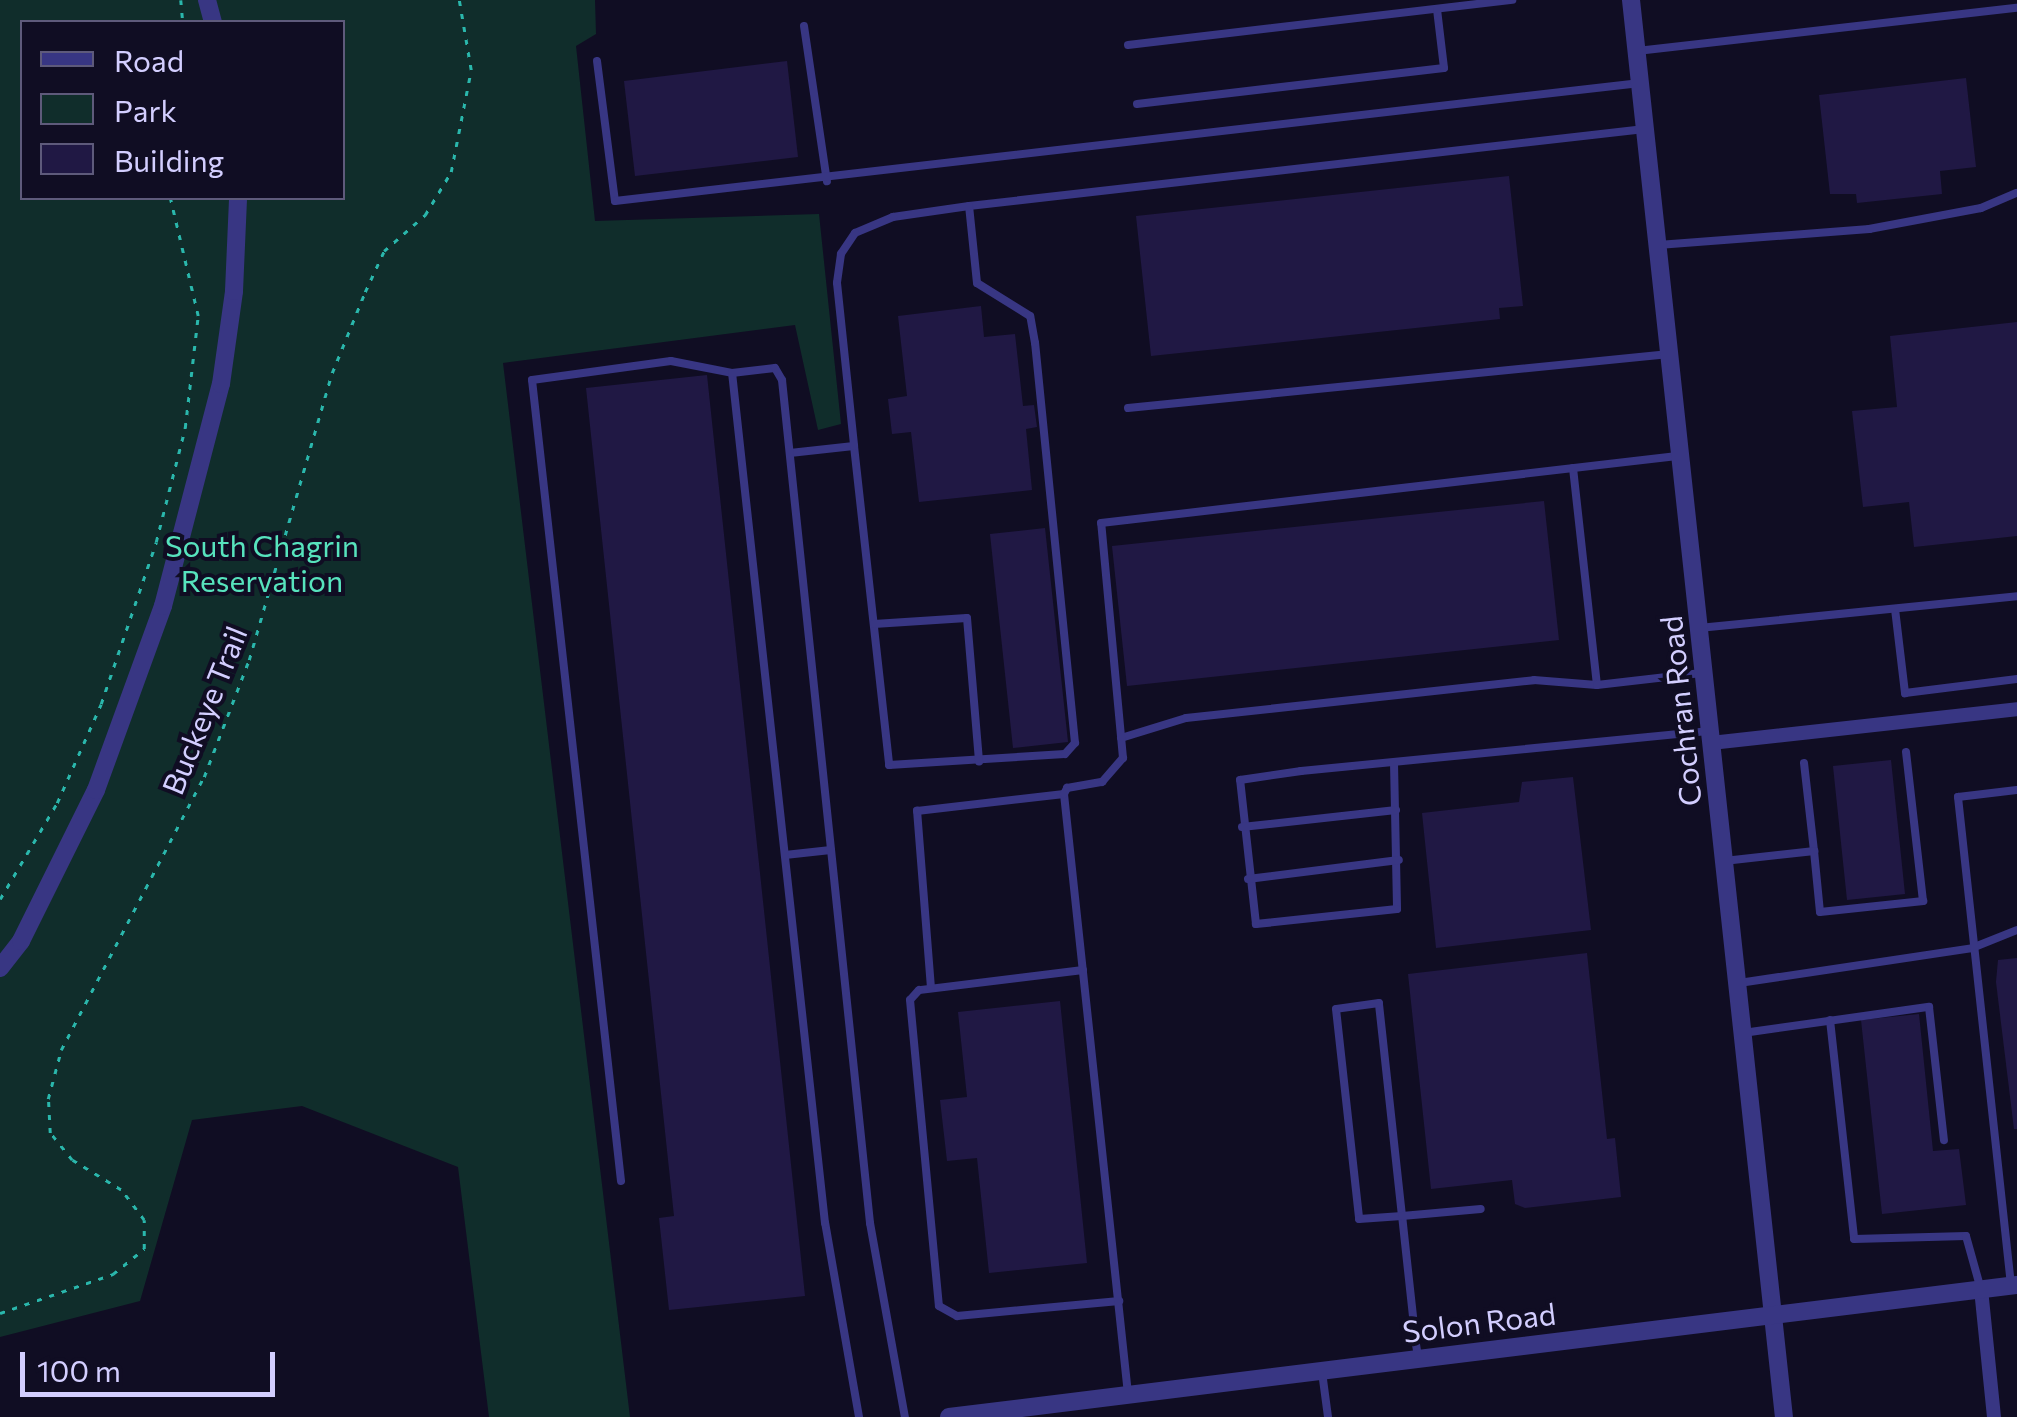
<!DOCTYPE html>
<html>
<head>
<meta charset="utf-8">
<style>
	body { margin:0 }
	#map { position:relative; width:2017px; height:1417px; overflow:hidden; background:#100d23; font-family:Commissioner,sans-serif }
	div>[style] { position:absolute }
	.green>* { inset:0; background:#102d2b }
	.building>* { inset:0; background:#201844 }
	.path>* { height:2.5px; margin-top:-1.25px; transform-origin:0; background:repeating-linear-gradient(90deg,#2ab7ac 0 5px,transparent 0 13px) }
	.service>* { height:8px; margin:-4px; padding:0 4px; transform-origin:4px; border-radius:4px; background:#383683 }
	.minor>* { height:14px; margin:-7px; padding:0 7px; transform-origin:7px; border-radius:7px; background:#383683 }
	.tertiary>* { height:18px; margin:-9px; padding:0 9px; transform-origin:9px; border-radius:9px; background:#383683 }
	span { translate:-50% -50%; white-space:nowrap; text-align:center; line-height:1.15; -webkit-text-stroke:8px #100d23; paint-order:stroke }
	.park-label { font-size:30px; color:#57e3bd }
	.street-label { font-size:30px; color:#d3ceff }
	.legend { position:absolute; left:20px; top:20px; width:325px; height:180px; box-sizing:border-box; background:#100d23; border:2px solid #5e5a7b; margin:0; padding:12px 18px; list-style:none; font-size:30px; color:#d3ceff }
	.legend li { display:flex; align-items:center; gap:20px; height:50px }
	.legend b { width:50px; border:2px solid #5e5a7b }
	.scale { position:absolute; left:20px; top:1352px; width:255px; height:45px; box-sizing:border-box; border:5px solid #d3ceff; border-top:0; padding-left:12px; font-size:30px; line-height:35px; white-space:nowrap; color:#d3ceff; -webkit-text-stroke:8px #100d23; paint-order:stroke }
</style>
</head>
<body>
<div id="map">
	<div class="green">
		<div style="clip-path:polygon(evenodd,0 0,595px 0,596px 34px,576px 46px,595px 221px,819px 214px,841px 424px,818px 430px,795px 325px,503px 363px,630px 1417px,489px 1417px,458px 1167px,302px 1106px,192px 1120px,140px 1301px,0 1337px,0 0,22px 22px,342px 22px,342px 198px,22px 198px,22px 22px)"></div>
	</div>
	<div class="building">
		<div style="clip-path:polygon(787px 61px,798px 157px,635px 176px,624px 81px)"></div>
		<div style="clip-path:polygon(1966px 78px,1976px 167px,1940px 171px,1942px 194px,1857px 203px,1856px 194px,1830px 194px,1819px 95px)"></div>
		<div style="clip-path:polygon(1509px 176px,1523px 306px,1499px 308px,1500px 319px,1151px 356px,1136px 216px)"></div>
		<div style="clip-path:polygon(981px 306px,984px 337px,1015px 334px,1023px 406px,1034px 405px,1037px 427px,1026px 429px,1032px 490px,919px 502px,911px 432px,892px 434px,888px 399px,907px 396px,898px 316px)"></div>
		<div style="clip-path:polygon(2017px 322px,2017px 536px,1914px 547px,1909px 502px,1863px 507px,1852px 411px,1897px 407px,1890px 336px)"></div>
		<div style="clip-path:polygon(707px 375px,805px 1296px,669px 1310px,659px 1218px,674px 1216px,586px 388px)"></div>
		<div style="clip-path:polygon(1544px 501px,1559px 640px,1127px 686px,1112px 546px)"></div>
		<div style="clip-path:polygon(1045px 528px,1068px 742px,1013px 748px,990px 534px)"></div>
		<div style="clip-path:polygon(1891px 760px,1905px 894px,1847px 900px,1833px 766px)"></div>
		<div style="clip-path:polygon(1573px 777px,1591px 930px,1436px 948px,1422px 813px,1519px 802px,1522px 782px)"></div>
		<div style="clip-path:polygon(1587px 953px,1607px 1139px,1615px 1138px,1621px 1197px,1525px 1208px,1515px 1204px,1512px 1180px,1431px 1189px,1408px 974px)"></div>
		<div style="clip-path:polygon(2017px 958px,2017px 1129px,2014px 1129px,1996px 982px,1998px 960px)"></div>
		<div style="clip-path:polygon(1060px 1001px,1087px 1263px,989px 1273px,977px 1158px,947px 1161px,940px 1100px,967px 1097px,958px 1012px)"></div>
		<div style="clip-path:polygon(1919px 1014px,1933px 1151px,1959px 1149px,1966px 1205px,1882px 1214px,1861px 1020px)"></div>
	</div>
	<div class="path">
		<div style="left:181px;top:0;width:22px;rotate:85deg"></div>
		<div style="left:0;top:899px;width:112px;rotate:-59.3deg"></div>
		<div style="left:57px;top:803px;width:108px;rotate:-66deg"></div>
		<div style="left:101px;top:704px;width:171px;rotate:-71.2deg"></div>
		<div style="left:156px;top:542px;width:118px;rotate:-75.7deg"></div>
		<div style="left:185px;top:428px;width:113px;rotate:-83.4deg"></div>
		<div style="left:198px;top:316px;width:121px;rotate:-103.3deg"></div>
		<div style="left:0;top:1313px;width:120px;rotate:-19deg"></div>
		<div style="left:113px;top:1274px;width:40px;rotate:-39deg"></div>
		<div style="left:144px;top:1249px;width:29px;rotate:-90deg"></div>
		<div style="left:144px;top:1220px;width:38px;rotate:-127deg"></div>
		<div style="left:121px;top:1190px;width:57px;rotate:-148.5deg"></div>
		<div style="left:72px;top:1160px;width:35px;rotate:-129deg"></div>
		<div style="left:50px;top:1133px;width:34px;rotate:-93deg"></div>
		<div style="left:48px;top:1099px;width:51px;rotate:-75.1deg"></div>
		<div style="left:61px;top:1050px;width:308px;rotate:-62.4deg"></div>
		<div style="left:204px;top:777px;width:125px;rotate:-69deg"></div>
		<div style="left:249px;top:660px;width:299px;rotate:-73.9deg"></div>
		<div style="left:332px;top:373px;width:87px;rotate:-67.8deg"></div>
		<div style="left:365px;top:292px;width:45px;rotate:-65.1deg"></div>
		<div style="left:384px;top:251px;width:55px;rotate:-41.3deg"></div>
		<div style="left:425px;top:215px;width:50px;rotate:-58.8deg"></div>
		<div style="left:451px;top:172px;width:104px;rotate:-78.9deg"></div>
		<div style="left:471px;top:70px;width:71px;rotate:-99.7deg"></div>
	</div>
	<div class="service">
		<div style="left:804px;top:26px;width:157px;rotate:81.6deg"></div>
		<div style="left:1128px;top:45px;width:387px;rotate:-6.7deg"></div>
		<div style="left:1637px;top:51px;width:382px;rotate:-6.5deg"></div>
		<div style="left:597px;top:61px;width:141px;rotate:82.7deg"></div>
		<div style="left:615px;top:201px;width:1032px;rotate:-6.57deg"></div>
		<div style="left:1137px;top:104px;width:309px;rotate:-6.7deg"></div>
		<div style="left:1444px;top:68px;width:59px;rotate:-96.8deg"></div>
		<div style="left:969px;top:206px;width:680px;rotate:-6.5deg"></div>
		<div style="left:1658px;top:245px;width:212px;rotate:-4.3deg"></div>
		<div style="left:1869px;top:229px;width:114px;rotate:-10.6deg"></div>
		<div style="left:1981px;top:208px;width:39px;rotate:-23deg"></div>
		<div style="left:1128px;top:408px;width:544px;rotate:-5.7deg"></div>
		<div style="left:790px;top:453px;width:64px;rotate:-6.2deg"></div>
		<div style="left:854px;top:446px;width:321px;rotate:83.7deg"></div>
		<div style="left:889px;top:765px;width:176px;rotate:-3.6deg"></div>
		<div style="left:1065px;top:754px;width:15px;rotate:-48deg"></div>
		<div style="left:1075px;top:743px;width:402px;rotate:-95.7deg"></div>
		<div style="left:1035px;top:343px;width:27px;rotate:-100deg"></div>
		<div style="left:1030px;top:316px;width:62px;rotate:-148.1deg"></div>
		<div style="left:977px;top:283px;width:77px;rotate:-95.9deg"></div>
		<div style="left:969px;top:206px;width:77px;rotate:171.8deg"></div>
		<div style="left:893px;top:217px;width:41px;rotate:157.2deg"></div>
		<div style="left:855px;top:233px;width:25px;rotate:124deg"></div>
		<div style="left:841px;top:254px;width:29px;rotate:98deg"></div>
		<div style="left:837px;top:283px;width:164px;rotate:84deg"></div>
		<div style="left:1573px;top:468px;width:218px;rotate:83.7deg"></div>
		<div style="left:1895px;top:609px;width:85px;rotate:83.2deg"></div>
		<div style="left:1905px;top:693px;width:113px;rotate:-7.1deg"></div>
		<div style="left:874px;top:624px;width:93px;rotate:-3.7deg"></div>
		<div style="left:967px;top:618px;width:144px;rotate:85.2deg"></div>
		<div style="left:1699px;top:628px;width:320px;rotate:-5.7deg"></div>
		<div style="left:1121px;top:738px;width:68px;rotate:-17.1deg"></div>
		<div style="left:1186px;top:718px;width:350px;rotate:-6.2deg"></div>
		<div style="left:1534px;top:680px;width:63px;rotate:4.5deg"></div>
		<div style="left:1597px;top:685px;width:105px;rotate:-6.6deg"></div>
		<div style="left:1394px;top:763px;width:146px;rotate:88.8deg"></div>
		<div style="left:1397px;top:909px;width:142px;rotate:173.9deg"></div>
		<div style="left:1256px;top:924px;width:145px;rotate:-96.3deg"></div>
		<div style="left:1240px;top:780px;width:62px;rotate:-8.4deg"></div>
		<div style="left:1301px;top:771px;width:411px;rotate:-5.6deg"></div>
		<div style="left:1804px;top:763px;width:89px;rotate:83.5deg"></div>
		<div style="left:1242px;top:827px;width:155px;rotate:-6.3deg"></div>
		<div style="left:785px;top:855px;width:46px;rotate:-6.2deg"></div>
		<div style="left:1724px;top:861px;width:91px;rotate:-6.3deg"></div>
		<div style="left:1814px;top:851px;width:61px;rotate:84.4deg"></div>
		<div style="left:1820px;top:912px;width:104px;rotate:-6.1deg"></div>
		<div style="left:1923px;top:901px;width:150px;rotate:-96.5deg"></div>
		<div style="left:1248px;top:879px;width:152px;rotate:-7.2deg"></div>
		<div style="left:1083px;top:970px;width:165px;rotate:173deg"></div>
		<div style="left:919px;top:990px;width:13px;rotate:132deg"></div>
		<div style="left:910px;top:1000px;width:307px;rotate:84.6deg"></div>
		<div style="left:939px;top:1306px;width:21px;rotate:29deg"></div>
		<div style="left:957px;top:1316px;width:163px;rotate:-5.3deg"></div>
		<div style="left:1739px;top:983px;width:236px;rotate:-8.5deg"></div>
		<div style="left:1972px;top:948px;width:48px;rotate:-21.8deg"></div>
		<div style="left:931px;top:988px;width:178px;rotate:-94.5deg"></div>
		<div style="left:917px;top:811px;width:148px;rotate:-6.6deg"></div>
		<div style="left:1830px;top:1020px;width:220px;rotate:83.7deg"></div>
		<div style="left:1854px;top:1239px;width:112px;rotate:-1.5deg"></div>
		<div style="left:1966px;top:1236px;width:52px;rotate:74.4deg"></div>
		<div style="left:1743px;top:1033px;width:188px;rotate:-8deg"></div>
		<div style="left:1929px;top:1007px;width:134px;rotate:83.6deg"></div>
		<div style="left:621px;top:1181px;width:806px;rotate:-96.34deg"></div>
		<div style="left:532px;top:380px;width:140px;rotate:-7.8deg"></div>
		<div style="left:671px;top:361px;width:62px;rotate:11.1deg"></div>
		<div style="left:2011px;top:1285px;width:491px;rotate:-96.2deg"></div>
		<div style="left:1958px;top:797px;width:59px;rotate:-6.8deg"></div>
		<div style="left:1418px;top:1357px;width:13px;rotate:-99deg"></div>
		<div style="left:1416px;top:1344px;width:129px;rotate:-96.2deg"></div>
		<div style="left:1402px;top:1216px;width:214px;rotate:-96.2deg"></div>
		<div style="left:1379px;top:1003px;width:43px;rotate:172.1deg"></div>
		<div style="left:1336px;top:1009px;width:211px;rotate:83.7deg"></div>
		<div style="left:1359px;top:1219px;width:43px;rotate:-4deg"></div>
		<div style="left:1402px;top:1216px;width:79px;rotate:-5.1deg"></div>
		<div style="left:1322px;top:1372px;width:45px;rotate:82.4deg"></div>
		<div style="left:1128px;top:1394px;width:603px;rotate:-96.09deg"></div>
		<div style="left:1064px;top:794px;width:7px;rotate:-63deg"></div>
		<div style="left:1067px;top:788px;width:36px;rotate:-10deg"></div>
		<div style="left:1102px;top:782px;width:32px;rotate:-49deg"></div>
		<div style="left:1123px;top:758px;width:236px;rotate:-95.3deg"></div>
		<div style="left:1101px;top:523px;width:580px;rotate:-6.63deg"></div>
		<div style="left:859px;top:1417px;width:197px;rotate:-99.9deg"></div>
		<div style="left:825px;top:1223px;width:855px;rotate:-96.24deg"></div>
		<div style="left:732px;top:373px;width:43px;rotate:-6.6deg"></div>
		<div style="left:775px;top:368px;width:14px;rotate:60deg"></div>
		<div style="left:782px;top:380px;width:848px;rotate:84.04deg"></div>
		<div style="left:870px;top:1223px;width:197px;rotate:79.8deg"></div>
	</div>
	<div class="minor">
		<div style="left:1711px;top:743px;width:308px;rotate:-6.3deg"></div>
		<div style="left:1981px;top:1289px;width:129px;rotate:84.2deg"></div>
	</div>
	<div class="tertiary">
		<div style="left:207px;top:0;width:23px;rotate:75deg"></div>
		<div style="left:1631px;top:0;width:1425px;rotate:83.84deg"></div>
		<div style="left:0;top:968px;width:34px;rotate:-52deg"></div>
		<div style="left:21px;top:941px;width:169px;rotate:-63.6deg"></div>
		<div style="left:96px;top:790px;width:196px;rotate:-70deg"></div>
		<div style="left:163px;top:606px;width:229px;rotate:-75.4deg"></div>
		<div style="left:221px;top:384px;width:94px;rotate:-82deg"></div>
		<div style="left:234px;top:291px;width:93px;rotate:-87.5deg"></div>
		<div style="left:949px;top:1417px;width:1076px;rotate:-7.05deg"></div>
	</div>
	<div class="park-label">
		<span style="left:262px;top:562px">South Chagrin<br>Reservation</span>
	</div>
	<div class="street-label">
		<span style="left:204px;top:710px;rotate:-68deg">Buckeye Trail</span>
		<span style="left:1680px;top:711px;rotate:-96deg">Cochran Road</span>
		<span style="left:1479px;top:1322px;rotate:-7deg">Solon Road</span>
	</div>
	<ul class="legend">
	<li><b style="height:12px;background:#383683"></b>Road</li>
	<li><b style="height:28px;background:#102d2b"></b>Park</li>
	<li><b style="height:28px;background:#201844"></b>Building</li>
	</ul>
	<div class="scale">100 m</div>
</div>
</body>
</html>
